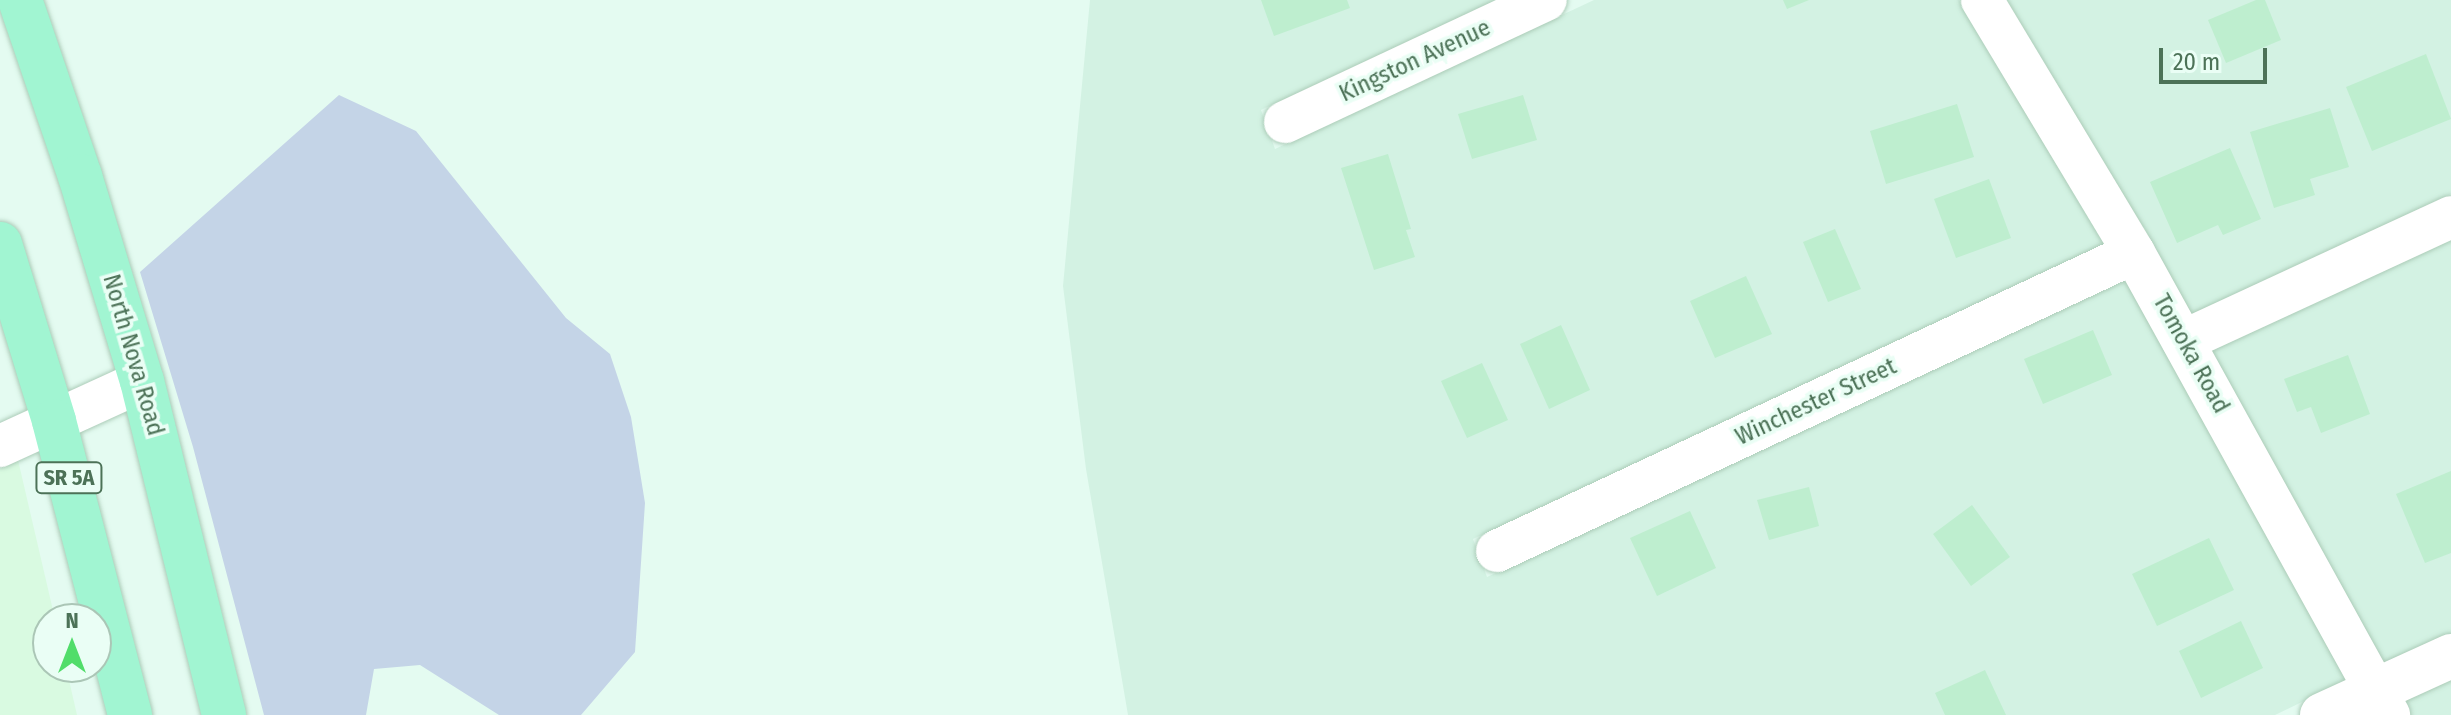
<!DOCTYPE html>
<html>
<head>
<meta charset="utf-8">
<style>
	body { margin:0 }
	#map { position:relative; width:2451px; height:715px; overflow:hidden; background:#e4fbf1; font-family:"Fira Sans Condensed",sans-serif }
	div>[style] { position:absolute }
	.residential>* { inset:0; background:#d3f2e3 }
	.commercial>* { inset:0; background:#d9fae1 }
	.green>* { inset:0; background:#c4d4e7 }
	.building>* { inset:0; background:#beeecf }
	.roads { filter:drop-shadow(0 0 2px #acccb8) drop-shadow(0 0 2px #acccb8) }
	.minor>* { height:42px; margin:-21px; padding:0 21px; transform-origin:21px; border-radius:21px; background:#fff }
	.tertiary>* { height:44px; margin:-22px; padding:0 22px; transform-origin:22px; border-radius:22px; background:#fff }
	.primary>* { height:44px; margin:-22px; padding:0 22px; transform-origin:22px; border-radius:22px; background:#a1f5d2 }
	span { translate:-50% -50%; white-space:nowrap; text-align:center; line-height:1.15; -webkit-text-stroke:7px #eafef5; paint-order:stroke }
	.shield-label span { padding:2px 6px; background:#eafef5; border:2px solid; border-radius:6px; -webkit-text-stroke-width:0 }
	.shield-label { font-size:22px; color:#4c7257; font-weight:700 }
	.street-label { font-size:24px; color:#4c7257 }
	.north { position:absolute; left:32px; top:603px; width:80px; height:80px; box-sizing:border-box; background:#eafef5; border:2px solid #abc6b6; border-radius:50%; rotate:0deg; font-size:22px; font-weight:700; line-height:32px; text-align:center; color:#4c7257 }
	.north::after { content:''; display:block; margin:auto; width:28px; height:36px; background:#51dd6a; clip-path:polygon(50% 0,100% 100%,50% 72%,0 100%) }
	.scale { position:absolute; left:2159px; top:48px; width:108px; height:36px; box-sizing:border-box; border:4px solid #4c7257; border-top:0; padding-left:10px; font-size:24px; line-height:28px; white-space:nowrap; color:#4c7257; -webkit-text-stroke:6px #eafef5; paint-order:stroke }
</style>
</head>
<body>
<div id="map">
	<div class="residential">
		<div style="clip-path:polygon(1090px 0,1496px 0,1261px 110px,1275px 149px,1594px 0,1959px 0,2106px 244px,1473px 539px,1487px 577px,2127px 280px,2349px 679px,2275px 715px,1128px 715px,1086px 469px,1063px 286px)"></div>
		<div style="clip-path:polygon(2004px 0,2451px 0,2451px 194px,2191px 315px,2144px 227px,2141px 228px)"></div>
		<div style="clip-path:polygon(2451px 240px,2451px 633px,2384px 663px,2211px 351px)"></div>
		<div style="clip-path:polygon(2451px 678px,2451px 715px,2410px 715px,2403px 699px)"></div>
	</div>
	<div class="commercial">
		<div style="clip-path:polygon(18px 460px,55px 619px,48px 619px,48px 667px,66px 667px,77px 715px,0 715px,0 469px)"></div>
	</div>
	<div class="green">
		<div style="clip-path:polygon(339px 95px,416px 131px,566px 318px,610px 354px,631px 417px,645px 503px,635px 652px,581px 715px,499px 715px,420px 665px,374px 669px,366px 715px,264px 715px,193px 447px,140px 272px)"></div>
	</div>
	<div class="building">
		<div style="clip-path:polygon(1261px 0,1347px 0,1350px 8px,1274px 36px)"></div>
		<div style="clip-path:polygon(1783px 0,1809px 0,1787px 9px)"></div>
		<div style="clip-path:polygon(2256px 0,2265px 0,2281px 40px,2226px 63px,2208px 20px)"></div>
		<div style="clip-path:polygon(2426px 54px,2451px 119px,2372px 151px,2346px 87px)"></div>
		<div style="clip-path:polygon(1523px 95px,1537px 140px,1472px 159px,1458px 114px)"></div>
		<div style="clip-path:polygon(1957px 104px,1974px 157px,1886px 184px,1870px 131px)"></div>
		<div style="clip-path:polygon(2330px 108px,2349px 167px,2310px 179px,2315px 195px,2274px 208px,2250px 132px)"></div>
		<div style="clip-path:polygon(2230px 148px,2261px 219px,2223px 235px,2218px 225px,2177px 243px,2150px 182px)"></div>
		<div style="clip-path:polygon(1388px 154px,1411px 229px,1406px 230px,1415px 257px,1374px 270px,1341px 168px)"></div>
		<div style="clip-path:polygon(1989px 179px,2011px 238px,1956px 258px,1934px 199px)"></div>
		<div style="clip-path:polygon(1835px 229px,1861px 289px,1828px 302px,1803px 242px)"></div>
		<div style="clip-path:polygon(1746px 276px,1772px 334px,1715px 358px,1690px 301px)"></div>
		<div style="clip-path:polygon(1561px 325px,1590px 390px,1549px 409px,1520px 344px)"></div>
		<div style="clip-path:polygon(2093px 330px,2112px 375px,2043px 404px,2024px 359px)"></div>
		<div style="clip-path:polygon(2348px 355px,2370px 414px,2321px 433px,2311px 407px,2297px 412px,2284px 379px)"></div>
		<div style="clip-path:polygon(1482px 363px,1508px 420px,1467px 438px,1441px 381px)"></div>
		<div style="clip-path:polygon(2451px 471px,2451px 553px,2425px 563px,2396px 494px)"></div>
		<div style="clip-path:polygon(1809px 487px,1819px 526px,1769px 540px,1757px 500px)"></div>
		<div style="clip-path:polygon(1972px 505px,2010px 557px,1971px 586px,1933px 534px)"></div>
		<div style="clip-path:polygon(1690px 511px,1716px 568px,1657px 596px,1630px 538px)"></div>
		<div style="clip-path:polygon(2209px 538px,2234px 590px,2157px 626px,2132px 574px)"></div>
		<div style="clip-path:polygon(2241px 621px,2263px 668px,2201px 698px,2179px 651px)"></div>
		<div style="clip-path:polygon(1985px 670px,2006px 715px,1945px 715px,1935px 693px)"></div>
	</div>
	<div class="roads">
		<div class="minor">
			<div style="left:1982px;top:0;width:295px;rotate:59deg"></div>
			<div style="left:2134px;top:253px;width:528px;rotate:61.1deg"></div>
			<div style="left:1285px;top:122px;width:288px;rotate:-25.1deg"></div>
			<div style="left:2183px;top:341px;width:295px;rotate:-24.8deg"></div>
			<div style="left:0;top:446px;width:156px;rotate:-24.6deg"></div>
			<div style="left:1497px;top:551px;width:703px;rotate:-25.07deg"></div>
		</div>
		<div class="tertiary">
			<div style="left:2322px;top:715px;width:142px;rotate:-24.6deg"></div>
		</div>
		<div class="primary">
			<div style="left:20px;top:0;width:186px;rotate:71.2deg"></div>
			<div style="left:80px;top:176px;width:214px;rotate:73.2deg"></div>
			<div style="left:142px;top:381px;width:344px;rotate:76.2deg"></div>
			<div style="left:0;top:244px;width:185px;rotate:73deg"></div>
			<div style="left:54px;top:421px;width:304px;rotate:75.5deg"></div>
		</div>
	</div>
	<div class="shield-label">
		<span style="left:69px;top:478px">SR 5A</span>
	</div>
	<div class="street-label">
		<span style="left:1415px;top:61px;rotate:-25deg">Kingston Avenue</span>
		<span style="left:2191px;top:354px;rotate:61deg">Tomoka Road</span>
		<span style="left:133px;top:355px;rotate:74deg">North Nova Road</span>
		<span style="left:1816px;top:402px;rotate:-25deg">Winchester Street</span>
	</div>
	<div class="north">N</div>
	<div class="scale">20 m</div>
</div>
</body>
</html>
